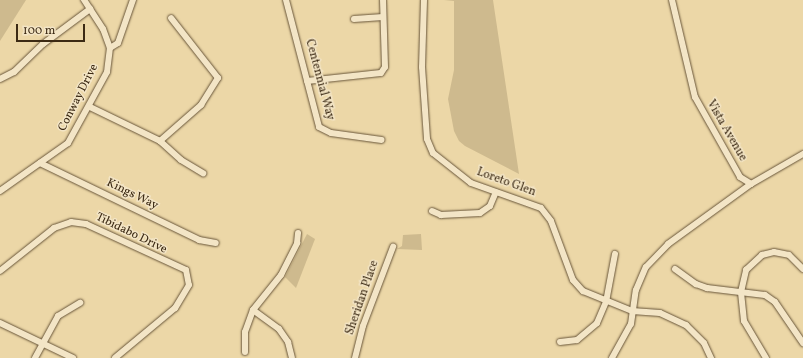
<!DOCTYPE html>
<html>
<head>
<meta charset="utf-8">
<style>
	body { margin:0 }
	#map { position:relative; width:803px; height:358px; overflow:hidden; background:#ecd7a7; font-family:Vollkorn,serif }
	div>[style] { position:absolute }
	.green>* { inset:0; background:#ceba8e }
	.roads { filter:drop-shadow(0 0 1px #685539) drop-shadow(0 0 1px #685539) }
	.minor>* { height:6px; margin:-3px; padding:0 3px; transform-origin:3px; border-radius:3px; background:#f3e5c6 }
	span { translate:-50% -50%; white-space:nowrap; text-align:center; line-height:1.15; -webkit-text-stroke:3px #f3e5c6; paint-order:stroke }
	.street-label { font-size:12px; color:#3c2a14 }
	.scale { position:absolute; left:16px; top:24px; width:69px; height:18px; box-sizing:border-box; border:2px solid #3c2a14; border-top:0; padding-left:5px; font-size:12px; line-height:14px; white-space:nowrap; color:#3c2a14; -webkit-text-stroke:3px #f3e5c6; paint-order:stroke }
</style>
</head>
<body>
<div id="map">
	<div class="green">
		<div style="clip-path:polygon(0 0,26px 0,0 41px)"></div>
		<div style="clip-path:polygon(444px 0,493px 0,519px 174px,465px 146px,459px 141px,454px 131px,448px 99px,454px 70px,454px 1px)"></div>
		<div style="clip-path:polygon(307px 234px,315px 239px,296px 288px,285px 277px)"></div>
		<div style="clip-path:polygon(421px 234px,422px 250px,397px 249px,402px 246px,403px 235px)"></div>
	</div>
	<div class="roads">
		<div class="minor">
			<div style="left:286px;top:0;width:131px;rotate:75.4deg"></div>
			<div style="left:319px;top:127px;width:13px;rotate:27deg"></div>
			<div style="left:331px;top:133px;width:51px;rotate:7.8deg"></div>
			<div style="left:424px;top:0;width:67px;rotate:91.7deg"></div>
			<div style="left:422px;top:67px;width:72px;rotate:86deg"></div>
			<div style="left:427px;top:139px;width:15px;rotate:67deg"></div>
			<div style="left:433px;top:153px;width:48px;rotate:38.3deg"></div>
			<div style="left:471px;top:183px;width:74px;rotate:19.7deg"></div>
			<div style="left:541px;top:208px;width:16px;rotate:52deg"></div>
			<div style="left:551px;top:221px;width:63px;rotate:69.6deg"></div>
			<div style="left:573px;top:280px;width:15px;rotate:48deg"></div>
			<div style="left:583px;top:291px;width:53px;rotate:22.2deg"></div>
			<div style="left:632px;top:311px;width:28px;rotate:4deg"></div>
			<div style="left:660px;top:313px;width:29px;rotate:25deg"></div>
			<div style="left:686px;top:325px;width:25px;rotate:45deg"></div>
			<div style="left:704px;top:343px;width:17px;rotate:65deg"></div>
			<div style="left:672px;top:0;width:100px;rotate:76.7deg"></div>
			<div style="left:695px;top:97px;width:92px;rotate:60.6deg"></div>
			<div style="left:740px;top:177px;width:13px;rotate:32deg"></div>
			<div style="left:751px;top:184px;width:60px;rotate:-30deg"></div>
			<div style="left:354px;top:19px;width:29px;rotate:-4deg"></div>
			<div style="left:110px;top:48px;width:9px;rotate:-32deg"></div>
			<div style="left:118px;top:43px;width:46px;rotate:-70.8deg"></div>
			<div style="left:0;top:79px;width:16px;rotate:-27deg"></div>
			<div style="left:14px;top:72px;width:40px;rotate:-44deg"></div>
			<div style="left:43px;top:44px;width:59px;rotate:-36.7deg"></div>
			<div style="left:307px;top:81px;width:74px;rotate:-6.2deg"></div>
			<div style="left:381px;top:73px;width:7px;rotate:-56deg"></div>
			<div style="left:385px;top:67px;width:67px;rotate:-91.7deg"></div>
			<div style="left:90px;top:107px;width:78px;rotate:25.9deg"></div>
			<div style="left:160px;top:141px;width:28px;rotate:42deg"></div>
			<div style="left:181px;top:160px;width:26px;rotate:31deg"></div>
			<div style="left:160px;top:141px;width:55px;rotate:-41.3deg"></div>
			<div style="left:201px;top:105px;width:32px;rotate:-58deg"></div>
			<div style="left:218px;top:78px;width:76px;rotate:-128.1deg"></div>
			<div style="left:40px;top:163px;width:177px;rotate:25.8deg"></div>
			<div style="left:199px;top:240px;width:17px;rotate:10deg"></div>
			<div style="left:0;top:191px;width:83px;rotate:-35.2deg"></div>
			<div style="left:68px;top:143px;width:81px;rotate:-61.2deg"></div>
			<div style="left:107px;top:72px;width:24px;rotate:-83deg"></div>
			<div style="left:110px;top:48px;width:20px;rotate:-110deg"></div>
			<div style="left:103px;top:29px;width:35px;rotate:-123deg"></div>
			<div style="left:432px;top:211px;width:10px;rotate:24deg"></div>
			<div style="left:441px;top:215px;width:39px;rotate:-3deg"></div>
			<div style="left:480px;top:213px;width:12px;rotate:-35deg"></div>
			<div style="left:490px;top:206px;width:15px;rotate:-67deg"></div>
			<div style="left:675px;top:269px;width:26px;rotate:36deg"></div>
			<div style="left:696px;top:284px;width:12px;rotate:20deg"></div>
			<div style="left:707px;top:288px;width:58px;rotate:6.9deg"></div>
			<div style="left:765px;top:295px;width:12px;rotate:35deg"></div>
			<div style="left:775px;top:302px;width:50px;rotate:55.7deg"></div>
			<div style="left:0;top:271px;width:69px;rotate:-38.5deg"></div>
			<div style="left:54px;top:228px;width:18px;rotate:-19deg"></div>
			<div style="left:71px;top:222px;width:15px;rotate:8deg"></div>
			<div style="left:86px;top:224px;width:110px;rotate:24.7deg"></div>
			<div style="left:186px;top:270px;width:15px;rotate:79deg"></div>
			<div style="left:189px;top:285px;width:27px;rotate:121deg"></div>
			<div style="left:175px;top:308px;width:78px;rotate:140.2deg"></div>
			<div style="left:253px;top:310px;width:32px;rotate:36deg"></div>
			<div style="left:279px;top:329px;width:16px;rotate:55deg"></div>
			<div style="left:288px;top:342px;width:16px;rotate:76deg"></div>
			<div style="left:0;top:323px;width:81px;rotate:25.6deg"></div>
			<div style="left:560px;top:342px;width:17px;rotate:-7deg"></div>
			<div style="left:577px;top:340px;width:26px;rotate:-40deg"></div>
			<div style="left:597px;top:323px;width:23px;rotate:-67deg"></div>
			<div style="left:606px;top:302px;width:49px;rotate:-79.4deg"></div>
			<div style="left:245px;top:352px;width:20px;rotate:-90deg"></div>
			<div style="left:245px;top:332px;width:23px;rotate:-70deg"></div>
			<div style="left:253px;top:310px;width:45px;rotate:-51.3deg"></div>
			<div style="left:281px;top:275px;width:36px;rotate:-63deg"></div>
			<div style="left:297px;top:243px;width:10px;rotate:-84deg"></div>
			<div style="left:35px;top:358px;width:48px;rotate:-61.3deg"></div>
			<div style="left:58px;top:316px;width:26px;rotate:-31deg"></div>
			<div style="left:355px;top:358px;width:33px;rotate:-76deg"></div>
			<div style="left:363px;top:326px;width:85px;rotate:-69.2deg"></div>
			<div style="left:612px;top:358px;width:39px;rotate:-61deg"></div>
			<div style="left:631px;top:324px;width:34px;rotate:-82deg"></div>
			<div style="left:636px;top:290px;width:25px;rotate:-67deg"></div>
			<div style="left:646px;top:267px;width:32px;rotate:-46deg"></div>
			<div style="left:668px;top:244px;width:102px;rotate:-35.9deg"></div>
			<div style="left:766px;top:358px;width:43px;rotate:-120.7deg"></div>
			<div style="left:744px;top:321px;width:29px;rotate:-96deg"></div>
			<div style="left:741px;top:292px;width:23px;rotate:-77deg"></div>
			<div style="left:746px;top:270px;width:22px;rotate:-43deg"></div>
			<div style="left:762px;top:255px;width:12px;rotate:-14deg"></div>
			<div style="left:774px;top:252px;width:15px;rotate:11deg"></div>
			<div style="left:789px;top:255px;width:20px;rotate:45deg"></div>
		</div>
	</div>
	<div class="street-label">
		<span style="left:319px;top:80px;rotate:75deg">Centennial Way</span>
		<span style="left:79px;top:98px;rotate:-63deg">Conway Drive</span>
		<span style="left:726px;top:131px;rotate:60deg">Vista Avenue</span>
		<span style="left:506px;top:183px;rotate:20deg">Loreto Glen</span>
		<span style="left:132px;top:195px;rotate:26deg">Kings Way</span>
		<span style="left:131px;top:234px;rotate:26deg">Tibidabo Drive</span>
		<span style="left:363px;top:298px;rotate:-71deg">Sheridan Place</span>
	</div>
	<div class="scale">100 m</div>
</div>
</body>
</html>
